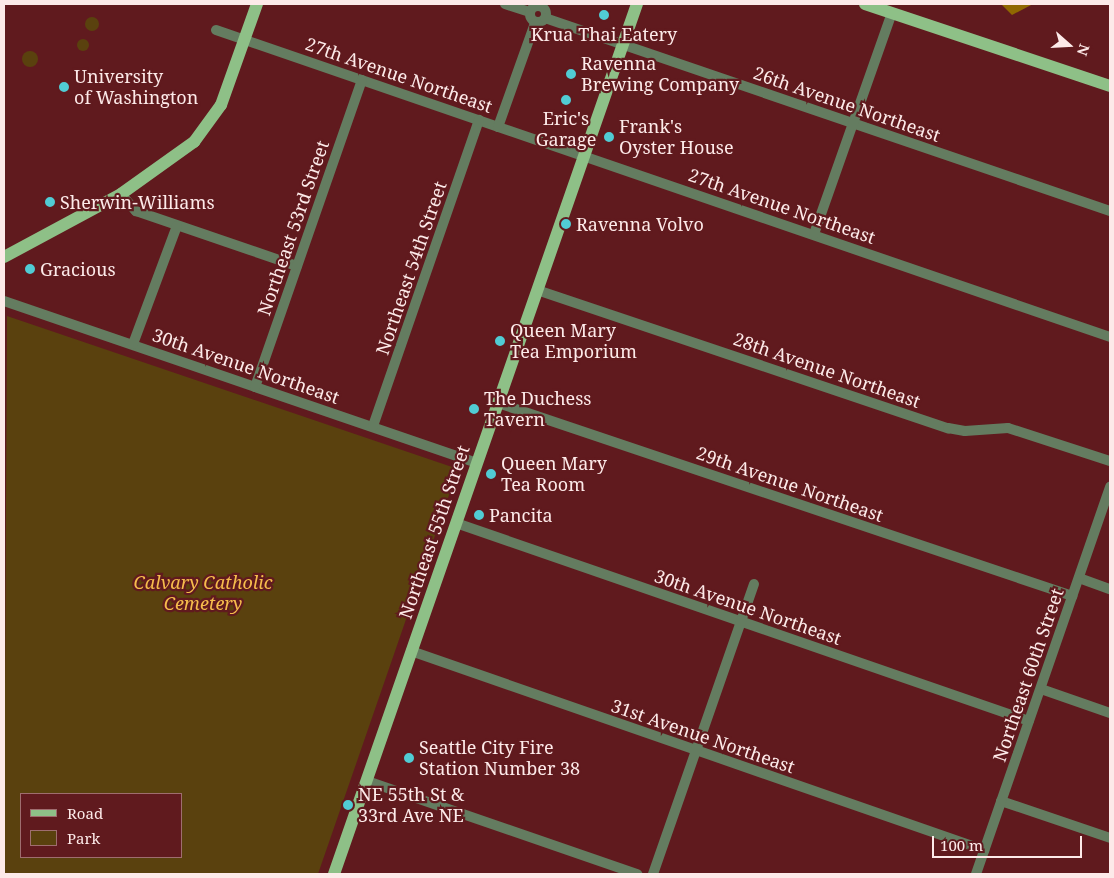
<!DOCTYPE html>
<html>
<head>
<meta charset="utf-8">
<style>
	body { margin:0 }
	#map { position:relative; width:1114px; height:878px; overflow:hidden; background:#601a1e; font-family:"Noto Serif",serif }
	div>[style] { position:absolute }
	.green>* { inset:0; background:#5a410e }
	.round { border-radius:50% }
	.forest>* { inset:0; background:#906801 }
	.minor>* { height:10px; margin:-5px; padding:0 5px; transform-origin:5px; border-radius:5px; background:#647c60 }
	.minor>.ring { margin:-5px; padding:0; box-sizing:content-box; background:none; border:10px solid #647c60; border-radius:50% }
	.major>* { height:12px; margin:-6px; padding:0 6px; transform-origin:6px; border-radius:6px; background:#8ec087 }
	.dots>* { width:14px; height:14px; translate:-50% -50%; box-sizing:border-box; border:2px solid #601a1e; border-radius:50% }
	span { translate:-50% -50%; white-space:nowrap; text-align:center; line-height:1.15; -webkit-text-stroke:4.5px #601a1e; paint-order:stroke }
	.poi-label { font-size:18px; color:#fdeae9 }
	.left { translate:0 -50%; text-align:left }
	.street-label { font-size:18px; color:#fdeae9 }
	.park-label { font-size:18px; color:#f6bd4c; font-style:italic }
	.frame { position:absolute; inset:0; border:5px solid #fdeae9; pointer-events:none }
	.legend { position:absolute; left:20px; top:793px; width:162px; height:65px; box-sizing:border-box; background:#601a1e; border:1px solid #9f6d6f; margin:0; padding:6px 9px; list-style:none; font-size:15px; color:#fdeae9 }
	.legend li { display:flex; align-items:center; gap:10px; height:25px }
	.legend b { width:25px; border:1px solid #9f6d6f }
	.north { position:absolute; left:1044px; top:20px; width:50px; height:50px; -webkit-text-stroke:4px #601a1e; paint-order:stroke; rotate:109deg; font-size:14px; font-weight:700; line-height:20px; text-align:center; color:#fdeae9 }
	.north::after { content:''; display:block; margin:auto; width:18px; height:22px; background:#fdeae9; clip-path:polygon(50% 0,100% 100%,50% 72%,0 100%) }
	.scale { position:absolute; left:932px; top:836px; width:150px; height:22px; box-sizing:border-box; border:2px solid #fdeae9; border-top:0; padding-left:6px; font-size:15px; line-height:18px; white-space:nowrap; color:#fdeae9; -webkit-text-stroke:4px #601a1e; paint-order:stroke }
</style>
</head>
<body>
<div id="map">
	<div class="green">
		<div class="round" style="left:85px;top:17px;width:14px;height:14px"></div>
		<div class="round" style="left:77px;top:39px;width:12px;height:12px"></div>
		<div class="round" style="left:22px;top:51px;width:16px;height:16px"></div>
		<div style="clip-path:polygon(evenodd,7px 316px,458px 469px,318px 874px,4px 874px,7px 316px,21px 794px,181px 794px,181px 857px,21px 857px,21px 794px)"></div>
	</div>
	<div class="forest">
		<div style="clip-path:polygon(1001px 4px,1033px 4px,1012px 15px)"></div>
	</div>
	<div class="minor">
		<div style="left:505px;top:4px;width:26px;rotate:18deg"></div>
		<div class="ring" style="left:530px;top:6px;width:6px;height:6px"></div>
		<div style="left:545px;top:18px;width:597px;rotate:18.86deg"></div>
		<div style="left:216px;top:30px;width:945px;rotate:18.95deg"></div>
		<div style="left:498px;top:127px;width:110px;rotate:-70.4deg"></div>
		<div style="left:121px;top:194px;width:23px;rotate:49deg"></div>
		<div style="left:136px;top:211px;width:170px;rotate:18.9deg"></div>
		<div style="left:814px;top:234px;width:234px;rotate:-70.6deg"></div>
		<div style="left:537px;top:290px;width:434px;rotate:18.6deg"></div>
		<div style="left:948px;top:428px;width:17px;rotate:10deg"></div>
		<div style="left:965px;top:431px;width:43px;rotate:-4deg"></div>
		<div style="left:1008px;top:428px;width:107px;rotate:17.9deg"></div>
		<div style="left:4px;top:301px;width:500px;rotate:18.9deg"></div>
		<div style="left:133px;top:344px;width:126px;rotate:-69.6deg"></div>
		<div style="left:255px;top:387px;width:325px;rotate:-70.8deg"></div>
		<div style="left:498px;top:403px;width:606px;rotate:18.58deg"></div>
		<div style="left:373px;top:426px;width:324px;rotate:-70.9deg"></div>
		<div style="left:456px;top:523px;width:606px;rotate:19.06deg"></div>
		<div style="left:1079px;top:578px;width:33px;rotate:20deg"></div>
		<div style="left:411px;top:651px;width:607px;rotate:19.15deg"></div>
		<div style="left:1041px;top:689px;width:73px;rotate:19.2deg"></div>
		<div style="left:367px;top:781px;width:286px;rotate:19deg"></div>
		<div style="left:1001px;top:801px;width:115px;rotate:18.7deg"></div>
		<div style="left:653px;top:874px;width:307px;rotate:-70.8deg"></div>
		<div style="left:976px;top:874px;width:410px;rotate:-70.9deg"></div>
	</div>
	<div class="major">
		<div style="left:865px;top:4px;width:258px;rotate:18.5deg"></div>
		<div style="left:4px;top:257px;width:133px;rotate:-28.3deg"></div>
		<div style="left:121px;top:194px;width:90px;rotate:-35.5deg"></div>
		<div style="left:194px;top:142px;width:46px;rotate:-53.9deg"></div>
		<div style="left:221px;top:105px;width:107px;rotate:-70.4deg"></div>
		<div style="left:334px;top:874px;width:921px;rotate:-70.8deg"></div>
	</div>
	<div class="dots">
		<div style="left:604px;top:15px;background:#51ccd4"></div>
		<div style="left:571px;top:74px;background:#51ccd4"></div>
		<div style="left:64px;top:87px;background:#51ccd4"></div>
		<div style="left:566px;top:100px;background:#51ccd4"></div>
		<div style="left:609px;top:137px;background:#51ccd4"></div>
		<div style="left:50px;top:202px;background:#51ccd4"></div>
		<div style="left:566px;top:224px;background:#51ccd4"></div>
		<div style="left:30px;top:269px;background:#51ccd4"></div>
		<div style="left:500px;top:341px;background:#51ccd4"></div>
		<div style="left:474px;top:409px;background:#51ccd4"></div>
		<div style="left:491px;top:474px;background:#51ccd4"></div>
		<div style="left:479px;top:515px;background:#51ccd4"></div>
		<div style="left:409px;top:758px;background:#51ccd4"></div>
		<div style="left:348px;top:805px;background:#51ccd4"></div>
	</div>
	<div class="poi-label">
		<span style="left:604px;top:34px">Krua Thai Eatery</span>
		<span class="left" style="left:581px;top:74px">Ravenna<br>Brewing Company</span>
		<span class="left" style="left:74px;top:87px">University<br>of Washington</span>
		<span style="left:566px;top:129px">Eric's<br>Garage</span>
		<span class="left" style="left:619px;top:137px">Frank's<br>Oyster House</span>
		<span class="left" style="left:60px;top:202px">Sherwin-Williams</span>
		<span class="left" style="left:576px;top:224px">Ravenna Volvo</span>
		<span class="left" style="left:40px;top:269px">Gracious</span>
		<span class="left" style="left:510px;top:341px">Queen Mary<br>Tea Emporium</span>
		<span class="left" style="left:484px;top:409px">The Duchess<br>Tavern</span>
		<span class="left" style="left:501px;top:474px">Queen Mary<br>Tea Room</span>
		<span class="left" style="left:489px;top:515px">Pancita</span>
		<span class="left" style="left:419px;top:758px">Seattle City Fire<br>Station Number 38</span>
		<span class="left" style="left:358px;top:805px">NE 55th St &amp;<br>33rd Ave NE</span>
	</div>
	<div class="street-label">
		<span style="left:399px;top:75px;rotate:19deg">27th Avenue Northeast</span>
		<span style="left:847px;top:104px;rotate:19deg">26th Avenue Northeast</span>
		<span style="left:782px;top:206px;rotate:19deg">27th Avenue Northeast</span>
		<span style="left:293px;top:228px;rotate:-71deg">Northeast 53rd Street</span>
		<span style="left:411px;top:268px;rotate:-71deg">Northeast 54th Street</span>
		<span style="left:246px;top:366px;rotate:19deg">30th Avenue Northeast</span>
		<span style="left:827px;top:370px;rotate:19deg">28th Avenue Northeast</span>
		<span style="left:790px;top:484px;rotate:19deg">29th Avenue Northeast</span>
		<span style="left:434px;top:532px;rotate:-71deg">Northeast 55th Street</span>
		<span style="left:748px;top:607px;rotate:19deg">30th Avenue Northeast</span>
		<span style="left:1028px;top:675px;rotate:-71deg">Northeast 60th Street</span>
		<span style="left:703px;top:736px;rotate:19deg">31st Avenue Northeast</span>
	</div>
	<div class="park-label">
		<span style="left:203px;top:593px">Calvary Catholic<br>Cemetery</span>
	</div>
	<div class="frame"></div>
	<ul class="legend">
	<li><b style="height:6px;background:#8ec087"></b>Road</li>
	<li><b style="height:14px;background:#5a410e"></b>Park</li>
	</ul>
	<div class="north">N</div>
	<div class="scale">100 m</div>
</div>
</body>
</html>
